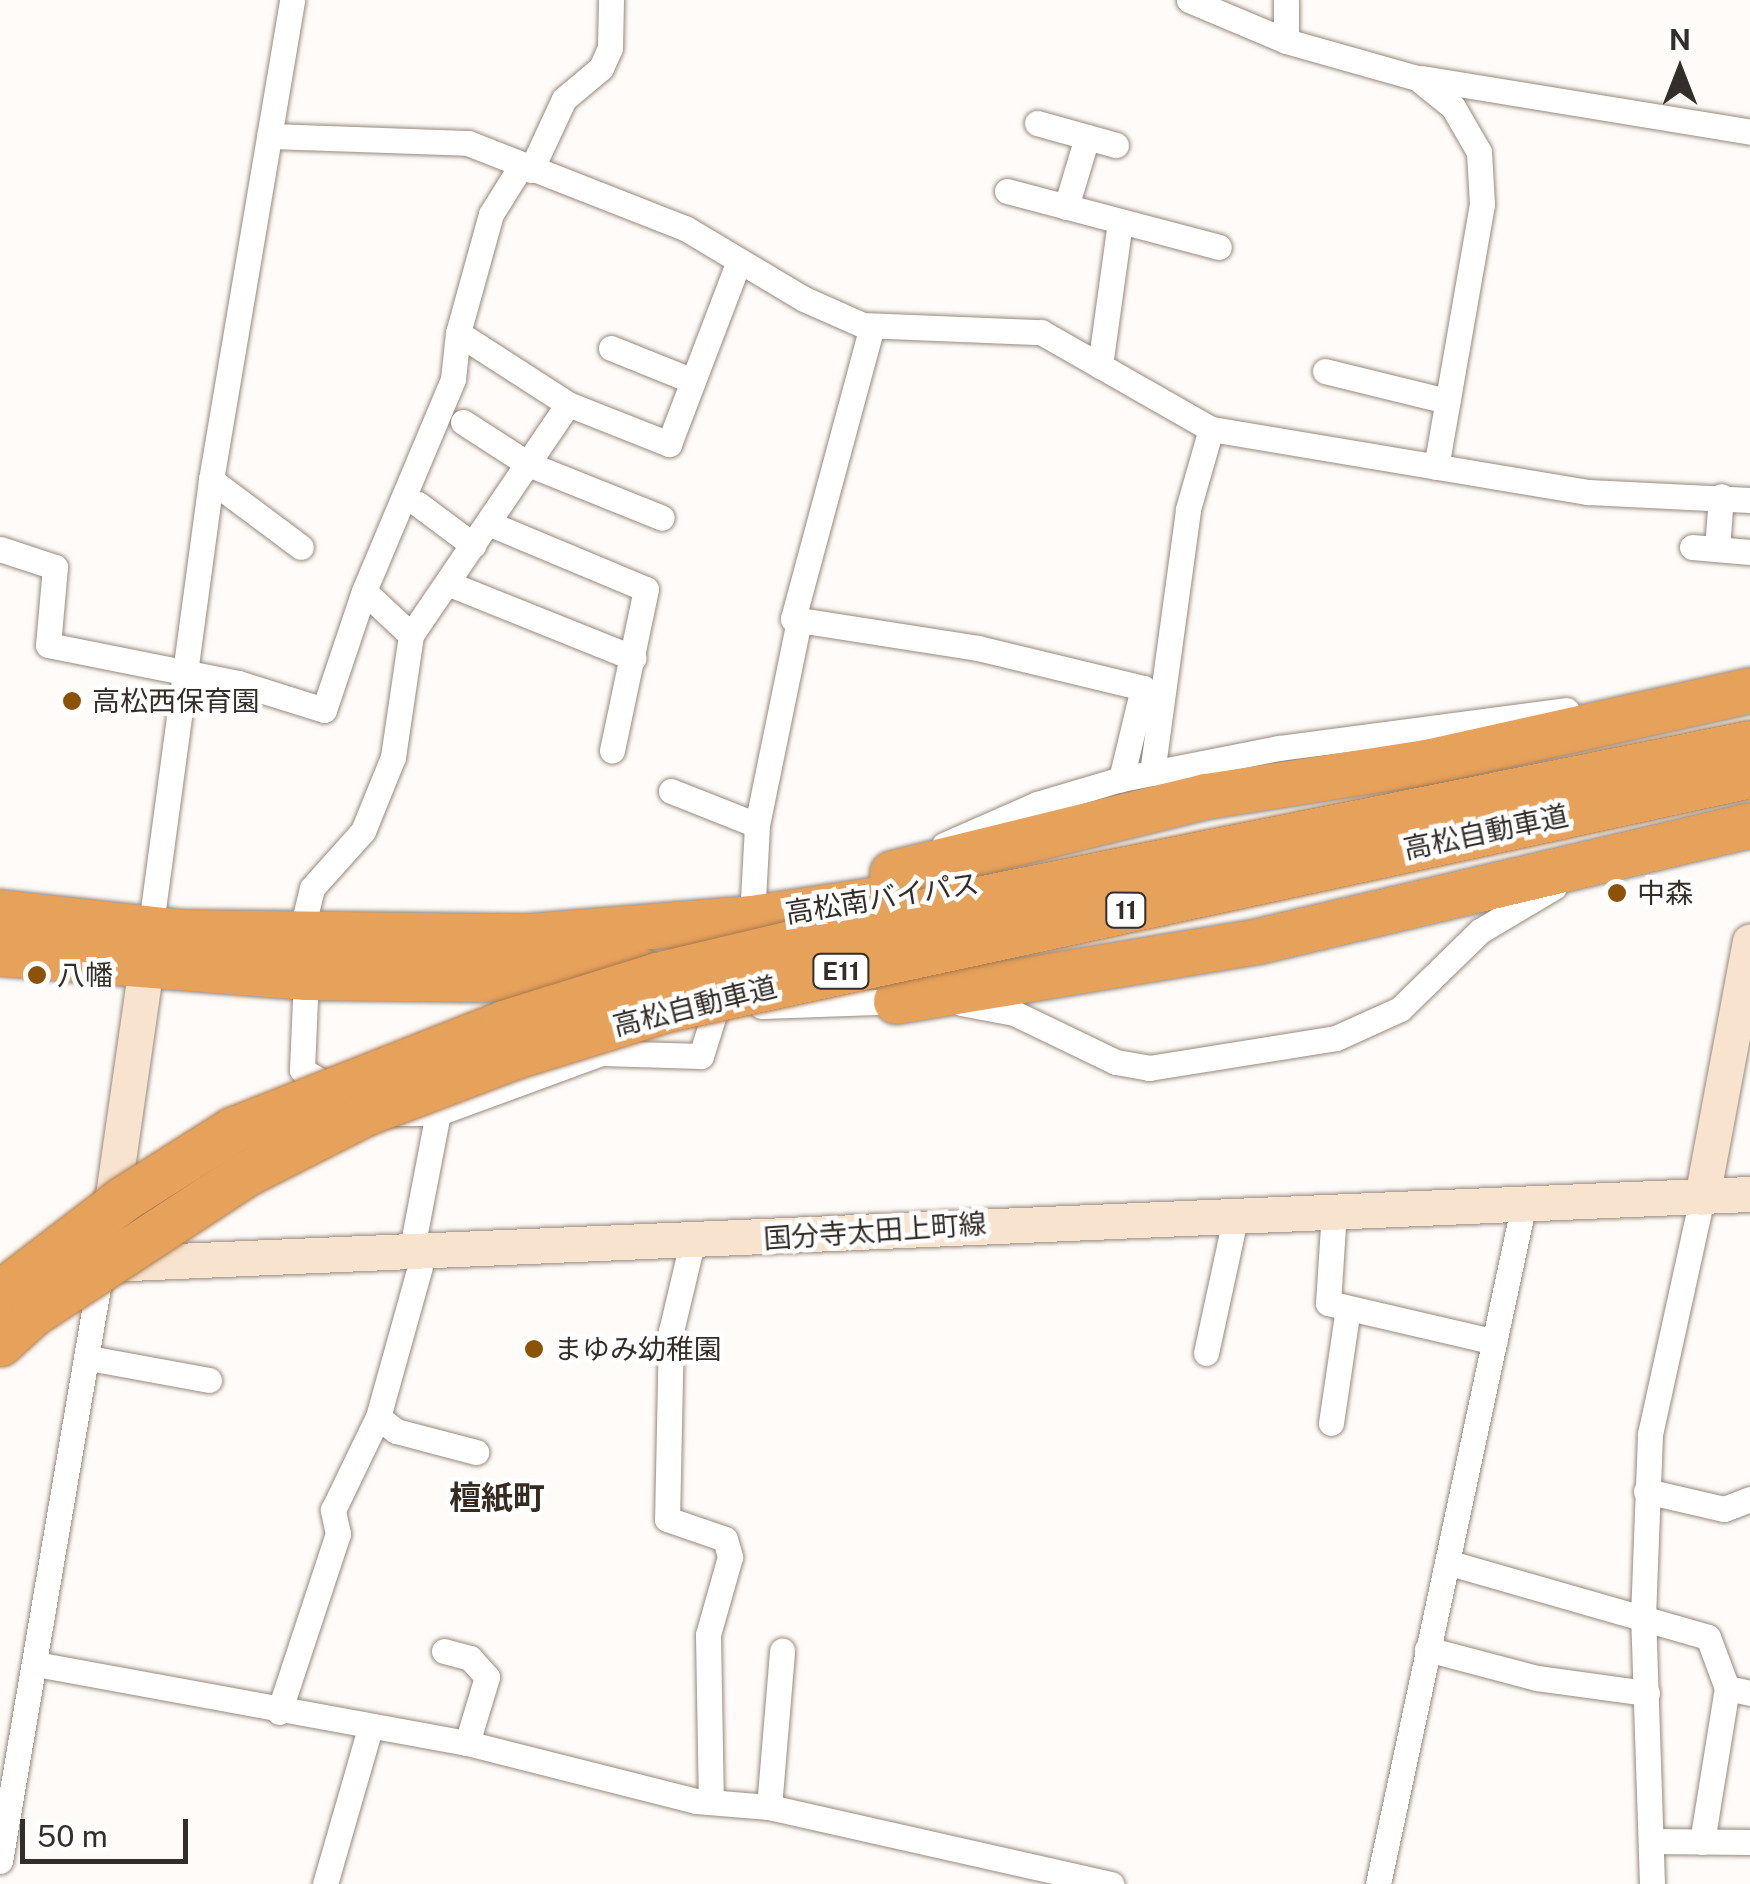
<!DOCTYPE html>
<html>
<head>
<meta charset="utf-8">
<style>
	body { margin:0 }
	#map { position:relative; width:1750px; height:1884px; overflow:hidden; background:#fefbf8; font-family:"Public Sans","Noto Sans JP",sans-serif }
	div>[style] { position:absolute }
	.roads { filter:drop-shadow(0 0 2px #96897d) drop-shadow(0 0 2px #96897d) }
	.street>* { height:25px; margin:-12.5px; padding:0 12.5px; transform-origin:12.5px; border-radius:12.5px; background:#fff }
	.secondary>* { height:35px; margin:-17.5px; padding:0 17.5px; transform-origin:17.5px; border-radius:17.5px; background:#f8e3ce }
	.highway>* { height:45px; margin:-22.5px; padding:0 22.5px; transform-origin:22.5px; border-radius:22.5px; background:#e6a15b }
	.bridges { filter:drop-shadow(0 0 2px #a7794a) drop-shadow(0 0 2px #a7794a) }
	.highway-bridge>* { height:45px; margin:-22.5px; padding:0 22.5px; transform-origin:22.5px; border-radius:22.5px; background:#e6a15b }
	.dots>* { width:28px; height:28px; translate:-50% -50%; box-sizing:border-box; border:5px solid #fff; border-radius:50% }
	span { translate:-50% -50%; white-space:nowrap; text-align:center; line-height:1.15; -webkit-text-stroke:9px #fff; paint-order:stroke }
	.shield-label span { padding:2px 8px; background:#fff; border:2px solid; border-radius:8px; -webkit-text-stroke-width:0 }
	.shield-label { font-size:25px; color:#332e29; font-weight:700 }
	.poi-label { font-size:28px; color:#332e29 }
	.left { translate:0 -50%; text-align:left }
	.street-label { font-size:28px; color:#332e29 }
	.quarter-label { font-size:32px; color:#362b21; font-weight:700 }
	.north { position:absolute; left:1630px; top:20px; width:100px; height:100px; -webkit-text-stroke:8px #fff; paint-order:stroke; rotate:0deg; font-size:28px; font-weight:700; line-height:40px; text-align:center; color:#332e29 }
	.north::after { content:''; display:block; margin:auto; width:35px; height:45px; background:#332e29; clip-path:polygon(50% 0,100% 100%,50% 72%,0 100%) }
	.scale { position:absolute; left:20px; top:1819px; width:168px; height:45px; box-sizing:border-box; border:5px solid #332e29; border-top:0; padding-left:12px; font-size:30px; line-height:35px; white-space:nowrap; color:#332e29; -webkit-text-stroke:8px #fff; paint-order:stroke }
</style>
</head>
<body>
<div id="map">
	<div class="roads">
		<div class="street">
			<div style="left:1189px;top:0;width:105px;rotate:22.9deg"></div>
			<div style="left:1286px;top:0;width:41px;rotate:90deg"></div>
			<div style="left:1286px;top:41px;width:136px;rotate:15.8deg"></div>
			<div style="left:1417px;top:78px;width:46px;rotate:38.9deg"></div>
			<div style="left:1453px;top:107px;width:52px;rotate:60deg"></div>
			<div style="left:1479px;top:152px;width:52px;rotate:86.7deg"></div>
			<div style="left:1482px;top:204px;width:267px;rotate:99.9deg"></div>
			<div style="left:1422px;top:78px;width:332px;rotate:9.3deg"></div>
			<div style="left:1037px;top:123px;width:82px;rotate:15.6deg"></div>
			<div style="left:269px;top:136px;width:199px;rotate:2deg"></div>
			<div style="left:468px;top:143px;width:233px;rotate:21.4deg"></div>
			<div style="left:685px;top:228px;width:139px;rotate:30.8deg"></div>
			<div style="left:804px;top:299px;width:64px;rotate:23.8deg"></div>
			<div style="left:863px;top:325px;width:178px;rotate:2.3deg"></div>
			<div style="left:1041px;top:332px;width:196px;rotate:29.7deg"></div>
			<div style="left:1211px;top:429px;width:382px;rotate:9.5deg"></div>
			<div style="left:1588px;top:492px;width:162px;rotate:2.8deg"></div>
			<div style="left:531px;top:170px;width:78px;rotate:-65.1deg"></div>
			<div style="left:564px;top:99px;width:48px;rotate:-40deg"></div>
			<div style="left:601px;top:68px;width:22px;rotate:-66deg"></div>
			<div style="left:610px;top:48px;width:48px;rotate:-88.8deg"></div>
			<div style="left:1007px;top:191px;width:219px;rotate:14.8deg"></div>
			<div style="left:1066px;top:207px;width:73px;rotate:-73.3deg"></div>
			<div style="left:872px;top:326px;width:303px;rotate:105.1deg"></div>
			<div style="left:793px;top:619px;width:187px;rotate:8.9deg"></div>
			<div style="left:978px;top:648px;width:170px;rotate:13.6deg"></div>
			<div style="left:1143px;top:688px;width:94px;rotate:103.6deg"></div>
			<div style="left:611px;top:348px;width:88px;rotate:21.9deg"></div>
			<div style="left:1100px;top:366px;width:146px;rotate:-82.1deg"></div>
			<div style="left:1325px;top:371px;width:126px;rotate:13.8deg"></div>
			<div style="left:568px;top:404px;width:109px;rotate:21.6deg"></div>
			<div style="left:669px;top:444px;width:196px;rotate:-69.1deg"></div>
			<div style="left:463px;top:422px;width:77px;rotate:32.9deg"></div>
			<div style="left:528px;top:464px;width:144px;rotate:21.9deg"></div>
			<div style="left:211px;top:480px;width:112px;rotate:36.7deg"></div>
			<div style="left:418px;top:504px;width:69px;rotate:36.7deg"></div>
			<div style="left:488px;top:523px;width:171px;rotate:22.7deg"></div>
			<div style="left:646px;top:589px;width:165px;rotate:101.9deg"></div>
			<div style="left:1692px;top:547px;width:58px;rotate:4.9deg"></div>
			<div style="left:0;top:549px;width:58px;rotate:18.1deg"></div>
			<div style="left:55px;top:567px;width:78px;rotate:95.1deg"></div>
			<div style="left:48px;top:645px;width:194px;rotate:11.3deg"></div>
			<div style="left:238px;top:683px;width:90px;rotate:17.4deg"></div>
			<div style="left:324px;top:710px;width:126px;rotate:-71.4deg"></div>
			<div style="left:1717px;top:549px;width:53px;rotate:-85.7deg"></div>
			<div style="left:447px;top:583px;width:201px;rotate:21.9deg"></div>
			<div style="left:411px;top:635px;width:64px;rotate:-136.9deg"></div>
			<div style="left:364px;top:591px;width:230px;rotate:-67.2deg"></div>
			<div style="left:453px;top:379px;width:46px;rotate:-83.8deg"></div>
			<div style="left:1152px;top:773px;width:266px;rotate:-82.2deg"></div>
			<div style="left:1188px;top:509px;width:83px;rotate:-74deg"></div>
			<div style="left:671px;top:791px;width:92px;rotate:21.6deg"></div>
			<div style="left:944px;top:845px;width:102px;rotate:-23.8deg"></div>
			<div style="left:1037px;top:804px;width:88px;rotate:-16.6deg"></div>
			<div style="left:1121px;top:779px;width:161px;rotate:-11.1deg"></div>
			<div style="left:1279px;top:748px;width:290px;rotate:-7.5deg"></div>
			<div style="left:752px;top:918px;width:93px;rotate:-86.9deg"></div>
			<div style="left:757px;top:825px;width:209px;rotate:-78.4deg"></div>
			<div style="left:300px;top:937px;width:50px;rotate:-76.2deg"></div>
			<div style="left:312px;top:888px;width:76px;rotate:-48.2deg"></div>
			<div style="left:363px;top:831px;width:80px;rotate:-67.9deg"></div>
			<div style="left:393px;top:757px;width:123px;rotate:-81.6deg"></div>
			<div style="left:411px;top:635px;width:279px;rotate:-55.8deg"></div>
			<div style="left:568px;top:404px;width:131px;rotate:-147.2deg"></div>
			<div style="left:458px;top:333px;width:123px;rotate:-74.5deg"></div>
			<div style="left:491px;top:214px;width:57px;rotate:-58deg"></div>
			<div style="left:149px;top:939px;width:463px;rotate:-82.3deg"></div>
			<div style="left:211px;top:480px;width:487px;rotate:-80.4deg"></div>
			<div style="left:306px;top:977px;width:93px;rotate:92.5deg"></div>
			<div style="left:302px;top:1070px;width:37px;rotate:31deg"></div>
			<div style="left:961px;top:1003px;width:54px;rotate:10.7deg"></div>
			<div style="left:1014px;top:1013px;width:113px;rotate:25.7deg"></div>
			<div style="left:1116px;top:1062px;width:34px;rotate:10deg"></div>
			<div style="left:1149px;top:1068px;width:189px;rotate:-9.1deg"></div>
			<div style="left:1336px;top:1038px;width:70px;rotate:-24.4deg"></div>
			<div style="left:1400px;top:1009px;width:112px;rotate:-44.3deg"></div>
			<div style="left:1480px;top:931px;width:86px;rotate:-30.7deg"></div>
			<div style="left:761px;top:1006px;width:145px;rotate:-2deg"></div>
			<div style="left:394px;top:1113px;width:44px"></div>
			<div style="left:438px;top:1113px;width:174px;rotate:-20.2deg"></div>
			<div style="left:601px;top:1053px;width:100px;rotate:1.7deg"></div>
			<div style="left:701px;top:1056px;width:50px;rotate:-72.6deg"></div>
			<div style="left:1334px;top:1211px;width:92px;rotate:93.7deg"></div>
			<div style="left:1328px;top:1303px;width:171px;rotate:13.1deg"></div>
			<div style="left:692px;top:1243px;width:90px;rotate:103.4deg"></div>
			<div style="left:671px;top:1331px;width:188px;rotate:91.2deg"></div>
			<div style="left:667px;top:1519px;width:61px;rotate:19deg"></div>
			<div style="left:725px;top:1539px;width:19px;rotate:74deg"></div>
			<div style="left:730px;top:1557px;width:81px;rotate:105.8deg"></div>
			<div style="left:708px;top:1635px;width:164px;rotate:89deg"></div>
			<div style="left:411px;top:1253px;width:143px;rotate:-79.1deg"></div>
			<div style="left:1206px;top:1353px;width:142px;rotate:-77.8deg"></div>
			<div style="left:89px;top:1358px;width:122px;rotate:10.4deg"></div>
			<div style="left:378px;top:1417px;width:23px;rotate:38deg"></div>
			<div style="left:396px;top:1431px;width:83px;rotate:14.7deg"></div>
			<div style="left:1331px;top:1423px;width:116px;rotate:-81.6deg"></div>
			<div style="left:1646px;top:1491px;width:80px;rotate:13deg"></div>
			<div style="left:1724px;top:1509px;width:28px;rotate:-21deg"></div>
			<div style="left:1450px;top:1563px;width:268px;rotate:16deg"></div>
			<div style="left:1708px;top:1637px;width:54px;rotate:69.6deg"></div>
			<div style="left:1727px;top:1688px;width:24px;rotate:12deg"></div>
			<div style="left:1427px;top:1649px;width:114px;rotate:14.8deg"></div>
			<div style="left:1537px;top:1678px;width:111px;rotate:7.8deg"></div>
			<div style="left:444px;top:1651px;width:27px;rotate:15deg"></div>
			<div style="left:470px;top:1658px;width:25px;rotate:48deg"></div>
			<div style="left:487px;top:1677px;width:69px;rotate:106.9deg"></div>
			<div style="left:36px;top:1664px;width:438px;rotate:10.4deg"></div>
			<div style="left:467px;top:1743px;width:236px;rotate:14.2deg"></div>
			<div style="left:696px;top:1801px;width:73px;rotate:4.7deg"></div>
			<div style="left:769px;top:1807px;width:351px;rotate:12.7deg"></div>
			<div style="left:279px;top:1712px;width:188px;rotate:-71.7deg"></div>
			<div style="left:338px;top:1534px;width:25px;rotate:-102deg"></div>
			<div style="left:333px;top:1510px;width:103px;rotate:-64.2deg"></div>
			<div style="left:378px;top:1417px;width:171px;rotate:-74.4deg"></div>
			<div style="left:769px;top:1807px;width:157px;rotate:-85.2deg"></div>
			<div style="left:1651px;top:1841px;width:99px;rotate:0.6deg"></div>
			<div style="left:1702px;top:1842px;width:156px;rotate:-80.8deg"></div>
			<div style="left:0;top:1861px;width:606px;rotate:-80.3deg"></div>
			<div style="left:325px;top:1884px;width:162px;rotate:-73.9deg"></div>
			<div style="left:1378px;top:1884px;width:696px;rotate:-77.9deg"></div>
			<div style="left:1652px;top:1884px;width:267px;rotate:-91.9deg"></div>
			<div style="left:1643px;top:1617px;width:183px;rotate:-87.8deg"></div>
			<div style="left:1650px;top:1434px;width:243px;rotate:-77.6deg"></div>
		</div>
		<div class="secondary">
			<div style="left:1702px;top:1197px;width:260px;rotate:-79.4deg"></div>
			<div style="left:109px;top:1223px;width:259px;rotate:-81.8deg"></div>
			<div style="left:106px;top:1264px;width:1645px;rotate:-2.44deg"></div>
		</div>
		<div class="highway">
			<div style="left:892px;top:873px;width:323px;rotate:-13.8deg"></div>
			<div style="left:1206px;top:796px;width:223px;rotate:-8.8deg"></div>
			<div style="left:1426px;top:762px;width:332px;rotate:-12.5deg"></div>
			<div style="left:0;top:912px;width:181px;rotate:6.3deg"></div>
			<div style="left:180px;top:932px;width:348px;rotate:0.7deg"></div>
			<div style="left:528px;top:936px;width:225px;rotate:-4.6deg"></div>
			<div style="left:752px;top:918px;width:194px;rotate:-8.6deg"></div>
			<div style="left:0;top:953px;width:307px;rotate:4.5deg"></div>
			<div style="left:306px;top:977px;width:189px;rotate:0.6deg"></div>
			<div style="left:495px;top:979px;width:147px;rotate:-3.1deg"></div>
			<div style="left:896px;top:1001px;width:367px;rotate:-9.4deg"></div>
			<div style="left:1258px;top:941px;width:505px;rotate:-13.27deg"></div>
		</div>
	</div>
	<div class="bridges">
		<div class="highway-bridge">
			<div style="left:0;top:1293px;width:155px;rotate:-37.4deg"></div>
			<div style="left:123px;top:1199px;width:129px;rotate:-32.3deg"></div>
			<div style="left:232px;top:1130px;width:291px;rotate:-21.5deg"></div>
			<div style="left:503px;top:1023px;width:161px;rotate:-17.3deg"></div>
			<div style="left:657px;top:975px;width:325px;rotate:-13.4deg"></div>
			<div style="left:973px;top:900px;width:793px;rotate:-11.42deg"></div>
			<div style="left:0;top:1343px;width:45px;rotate:-42.3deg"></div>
			<div style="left:33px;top:1313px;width:256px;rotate:-33.2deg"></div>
			<div style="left:247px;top:1173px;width:132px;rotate:-27deg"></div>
			<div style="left:365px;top:1113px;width:160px;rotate:-20.8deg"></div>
			<div style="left:515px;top:1056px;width:159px;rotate:-17.2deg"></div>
			<div style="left:667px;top:1009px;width:1108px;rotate:-12.19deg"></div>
		</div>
	</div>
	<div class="dots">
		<div style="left:72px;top:701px;background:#8b5208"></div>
		<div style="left:1617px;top:893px;background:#8b5208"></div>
		<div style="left:37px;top:975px;background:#8b5208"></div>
		<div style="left:534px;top:1349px;background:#8b5208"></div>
	</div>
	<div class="shield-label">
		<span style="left:1126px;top:910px">11</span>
		<span style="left:841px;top:971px">E11</span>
	</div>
	<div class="poi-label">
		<span class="left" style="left:92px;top:701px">高松西保育園</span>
		<span class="left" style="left:1637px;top:893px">中森</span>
		<span class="left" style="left:57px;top:975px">八幡</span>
		<span class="left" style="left:554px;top:1349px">まゆみ幼稚園</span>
	</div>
	<div class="street-label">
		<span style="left:1486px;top:832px;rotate:-12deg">高松自動車道</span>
		<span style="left:882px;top:898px;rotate:-9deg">高松南バイパス</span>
		<span style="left:695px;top:1006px;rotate:-14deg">高松自動車道</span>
		<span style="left:875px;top:1231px;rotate:-4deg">国分寺太田上町線</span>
	</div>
	<div class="quarter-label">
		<span style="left:497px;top:1498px">檀紙町</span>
	</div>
	<div class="north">N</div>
	<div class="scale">50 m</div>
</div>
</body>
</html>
